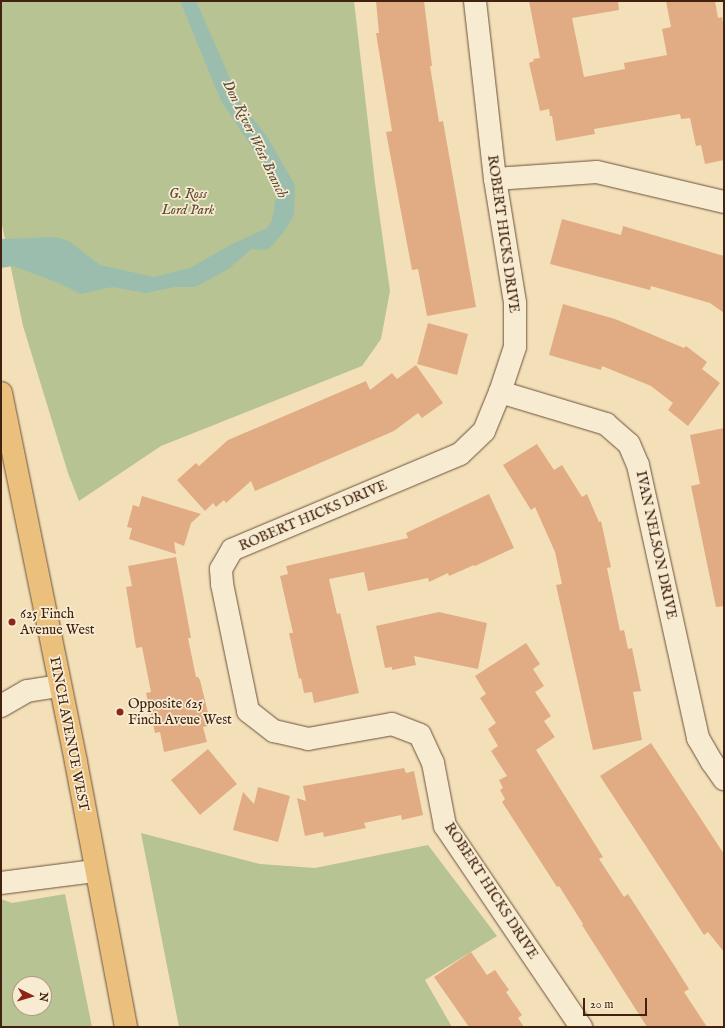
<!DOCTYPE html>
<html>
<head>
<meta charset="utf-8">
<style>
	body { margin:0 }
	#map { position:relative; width:725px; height:1028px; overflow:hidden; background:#f3e0b9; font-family:"IM FELL English",serif }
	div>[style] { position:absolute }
	.green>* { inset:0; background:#b7c392 }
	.water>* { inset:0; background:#9bbdae }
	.building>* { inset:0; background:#e1ac83 }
	.roads { filter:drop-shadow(0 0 1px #6e513a) drop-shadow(0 0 1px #6e513a) }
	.minor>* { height:22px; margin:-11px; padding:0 11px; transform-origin:11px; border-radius:11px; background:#f7ebd2 }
	.major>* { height:22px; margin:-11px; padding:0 11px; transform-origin:11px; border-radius:11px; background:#eac07c }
	.dots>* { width:11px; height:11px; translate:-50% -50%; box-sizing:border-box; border:2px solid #f7ebd2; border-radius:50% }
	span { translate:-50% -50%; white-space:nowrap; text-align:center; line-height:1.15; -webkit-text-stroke:3.5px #f7ebd2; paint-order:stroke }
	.park-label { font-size:14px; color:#5e4a30; font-style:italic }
	.street-label { font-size:14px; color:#412110 }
	.poi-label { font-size:14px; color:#412110 }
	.left { translate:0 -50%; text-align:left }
	.water-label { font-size:15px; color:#5c503f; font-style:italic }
	.frame { position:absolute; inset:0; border:2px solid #412110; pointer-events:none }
	.north { position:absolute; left:12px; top:976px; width:40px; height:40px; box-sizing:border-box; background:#f7ebd2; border:1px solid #ae9a84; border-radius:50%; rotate:95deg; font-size:11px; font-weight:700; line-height:16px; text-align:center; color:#412110 }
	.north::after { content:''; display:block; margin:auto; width:14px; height:18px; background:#8f2418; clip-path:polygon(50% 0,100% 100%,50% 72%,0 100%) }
	.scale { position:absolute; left:583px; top:998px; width:64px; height:18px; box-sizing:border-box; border:2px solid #412110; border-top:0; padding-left:5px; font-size:12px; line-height:14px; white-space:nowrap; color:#412110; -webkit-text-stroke:3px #f7ebd2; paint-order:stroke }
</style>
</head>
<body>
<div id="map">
	<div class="green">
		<div style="clip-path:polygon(1px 1px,354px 1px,375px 183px,390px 291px,381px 339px,362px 366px,161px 446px,79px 501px,68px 473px,23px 326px,1px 220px)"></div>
		<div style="clip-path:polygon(141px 833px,260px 864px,315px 868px,428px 845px,497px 936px,425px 980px,452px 1027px,179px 1027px)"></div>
		<div style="clip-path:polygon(evenodd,65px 894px,92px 1027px,1px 1027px,1px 899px,12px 903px,65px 894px,20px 984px,44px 984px,44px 1008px,20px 1008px,20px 984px)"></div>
	</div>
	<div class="water">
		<div style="clip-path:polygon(180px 1px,196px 1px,241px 103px,268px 138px,295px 185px,294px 215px,286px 229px,271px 247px,265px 250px,252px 249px,227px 270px,195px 287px,175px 287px,146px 293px,112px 287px,81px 294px,59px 283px,13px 266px,1px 268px,1px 239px,57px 237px,70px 242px,100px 265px,154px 277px,190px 268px,232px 244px,267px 228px,272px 220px,276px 197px,263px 164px,221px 101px)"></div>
	</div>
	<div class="building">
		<div style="clip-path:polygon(376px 1px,424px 1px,432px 66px,430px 66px,439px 122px,443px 121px,476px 307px,427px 316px,418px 269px,412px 270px,386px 132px,392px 131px,376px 33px,379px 33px)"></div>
		<div style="clip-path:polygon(529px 1px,618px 1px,619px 10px,572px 18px,584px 77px,625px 69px,624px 63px,667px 55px,662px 29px,671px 27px,666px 1px,715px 1px,718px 18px,722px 17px,724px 29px,724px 160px,705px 164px,701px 145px,696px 146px,690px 118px,681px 119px,680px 114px,594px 129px,595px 134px,556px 141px,552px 116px,550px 116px,549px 109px,540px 111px,529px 63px,534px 61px,533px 59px,540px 58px)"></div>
		<div style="clip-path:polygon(562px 219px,621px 235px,623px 226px,724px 256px,724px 313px,710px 303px,651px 286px,650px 290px,550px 264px)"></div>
		<div style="clip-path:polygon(563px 304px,615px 319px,684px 348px,686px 346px,707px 362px,702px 369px,720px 383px,688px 426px,668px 410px,673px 403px,651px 386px,602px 366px,601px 370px,549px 355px)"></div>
		<div style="clip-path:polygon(428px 323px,468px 334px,457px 375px,417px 364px)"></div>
		<div style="clip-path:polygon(416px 365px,443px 403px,422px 418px,418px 413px,394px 431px,255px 491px,251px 481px,226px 503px,224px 500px,216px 507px,213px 503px,205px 511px,177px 480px,196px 463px,199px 466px,228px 440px,366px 381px,370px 390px,392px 373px,397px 379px)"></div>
		<div style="clip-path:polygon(724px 428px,724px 606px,716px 607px,691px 486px,700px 484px,690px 435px)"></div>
		<div style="clip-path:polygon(537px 444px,554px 470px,562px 465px,582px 497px,587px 494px,599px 522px,601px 521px,611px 567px,607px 568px,620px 631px,624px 630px,628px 649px,632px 648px,641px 691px,633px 692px,642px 740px,593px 750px,556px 585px,562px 584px,555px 552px,535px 507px,531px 510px,503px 465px)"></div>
		<div style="clip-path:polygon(489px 494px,514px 548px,475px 566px,474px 565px,449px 576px,448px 573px,429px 582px,428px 578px,368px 591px,364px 572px,329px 579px,337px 614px,340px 613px,359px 693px,314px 703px,312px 692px,304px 693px,301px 678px,299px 679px,289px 633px,293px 633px,280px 576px,288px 574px,286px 566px,408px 538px,406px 533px)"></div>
		<div style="clip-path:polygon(142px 496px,201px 514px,191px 523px,184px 546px,174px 542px,176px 554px,129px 539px,132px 528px,127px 527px,133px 505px,139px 507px)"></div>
		<div style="clip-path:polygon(176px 557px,191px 638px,188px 638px,196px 677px,198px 677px,200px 680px,210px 721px,208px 722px,208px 726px,203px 727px,207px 742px,164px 752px,160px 732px,155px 733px,146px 693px,151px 692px,142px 647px,136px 648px,126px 587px,132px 586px,128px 566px)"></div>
		<div style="clip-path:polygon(439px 612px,487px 623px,478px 669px,414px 656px,416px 665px,392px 670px,392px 667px,385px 668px,376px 626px)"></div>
		<div style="clip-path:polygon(526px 643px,540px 664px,533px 669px,544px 686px,535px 692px,551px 716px,544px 721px,555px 737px,536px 750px,603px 857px,599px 859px,624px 897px,628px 894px,672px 962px,689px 989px,684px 992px,707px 1027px,647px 1027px,582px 925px,583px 924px,559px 886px,557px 887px,502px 802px,505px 799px,500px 790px,503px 788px,499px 780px,507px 776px,491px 751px,498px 746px,488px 729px,496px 723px,480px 698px,486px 694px,475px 676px)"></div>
		<div style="clip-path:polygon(651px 743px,724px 854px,724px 952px,708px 932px,704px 935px,600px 776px)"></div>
		<div style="clip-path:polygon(208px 749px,237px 784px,200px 815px,171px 780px)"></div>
		<div style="clip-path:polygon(404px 768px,406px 773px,414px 771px,423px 815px,402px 820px,401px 815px,364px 823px,366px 828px,324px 837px,323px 832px,305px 836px,297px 798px,306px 801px,303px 786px)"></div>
		<div style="clip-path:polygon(258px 787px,290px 796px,278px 842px,233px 830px,243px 792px,254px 804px)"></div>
		<div style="clip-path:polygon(471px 952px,487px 975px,495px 970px,509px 990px,506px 992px,522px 1015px,518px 1018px,524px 1027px,469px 1027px,434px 977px)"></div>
	</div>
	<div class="roads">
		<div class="minor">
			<div style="left:475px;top:1px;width:179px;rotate:83.6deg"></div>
			<div style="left:495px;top:179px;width:126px;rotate:80.8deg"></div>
			<div style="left:515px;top:303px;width:44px;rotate:90deg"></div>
			<div style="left:515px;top:347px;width:47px;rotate:108.4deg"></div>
			<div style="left:500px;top:392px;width:42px;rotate:112.3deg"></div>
			<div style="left:484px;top:431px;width:33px;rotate:136deg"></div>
			<div style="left:460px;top:454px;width:247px;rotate:157.2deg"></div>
			<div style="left:232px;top:550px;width:22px;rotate:120deg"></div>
			<div style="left:221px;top:569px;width:15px;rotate:86deg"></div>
			<div style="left:222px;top:584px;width:130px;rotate:78.4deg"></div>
			<div style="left:248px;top:711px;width:33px;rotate:38deg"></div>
			<div style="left:274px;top:731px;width:35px;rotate:13deg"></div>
			<div style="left:308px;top:739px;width:85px;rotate:-10.1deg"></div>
			<div style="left:392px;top:724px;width:30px;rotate:21deg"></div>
			<div style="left:420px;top:735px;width:31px;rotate:65deg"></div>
			<div style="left:433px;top:763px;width:64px;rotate:79.2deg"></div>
			<div style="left:445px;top:826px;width:243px;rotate:55.9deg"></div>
			<div style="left:495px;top:179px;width:102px;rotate:-3.9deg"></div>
			<div style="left:597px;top:172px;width:130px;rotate:13.3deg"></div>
			<div style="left:500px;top:392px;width:111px;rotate:16.8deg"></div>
			<div style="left:606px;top:424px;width:30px;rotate:41deg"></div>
			<div style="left:629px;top:444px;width:23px;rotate:67deg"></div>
			<div style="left:638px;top:465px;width:280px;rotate:77.6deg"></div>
			<div style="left:698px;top:738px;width:28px;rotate:60deg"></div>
			<div style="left:712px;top:762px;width:21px;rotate:55deg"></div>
			<div style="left:1px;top:706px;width:30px;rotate:-30deg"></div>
			<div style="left:27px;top:691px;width:32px;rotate:-9deg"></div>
			<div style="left:1px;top:883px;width:95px;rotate:-7.3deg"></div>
		</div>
		<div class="major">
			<div style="left:1px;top:393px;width:377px;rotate:78.5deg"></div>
			<div style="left:76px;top:762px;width:270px;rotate:79.3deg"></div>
		</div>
	</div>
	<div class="dots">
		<div style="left:12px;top:622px;background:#8f2418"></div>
		<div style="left:120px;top:712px;background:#8f2418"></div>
	</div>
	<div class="park-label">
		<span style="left:188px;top:202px">G. Ross<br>Lord Park</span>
	</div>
	<div class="street-label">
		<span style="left:503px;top:234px;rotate:82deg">ROBERT HICKS DRIVE</span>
		<span style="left:313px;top:516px;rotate:-23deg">ROBERT HICKS DRIVE</span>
		<span style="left:656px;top:545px;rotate:78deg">IVAN NELSON DRIVE</span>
		<span style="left:69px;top:734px;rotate:79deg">FINCH AVENUE WEST</span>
		<span style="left:491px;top:891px;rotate:57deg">ROBERT HICKS DRIVE</span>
	</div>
	<div class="poi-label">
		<span class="left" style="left:20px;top:622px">625 Finch<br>Avenue West</span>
		<span class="left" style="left:128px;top:712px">Opposite 625<br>Finch Aveue West</span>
	</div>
	<div class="water-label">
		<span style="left:255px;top:139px;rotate:64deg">Don River West Branch</span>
	</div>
	<div class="frame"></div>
	<div class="north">N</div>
	<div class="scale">20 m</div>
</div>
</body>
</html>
